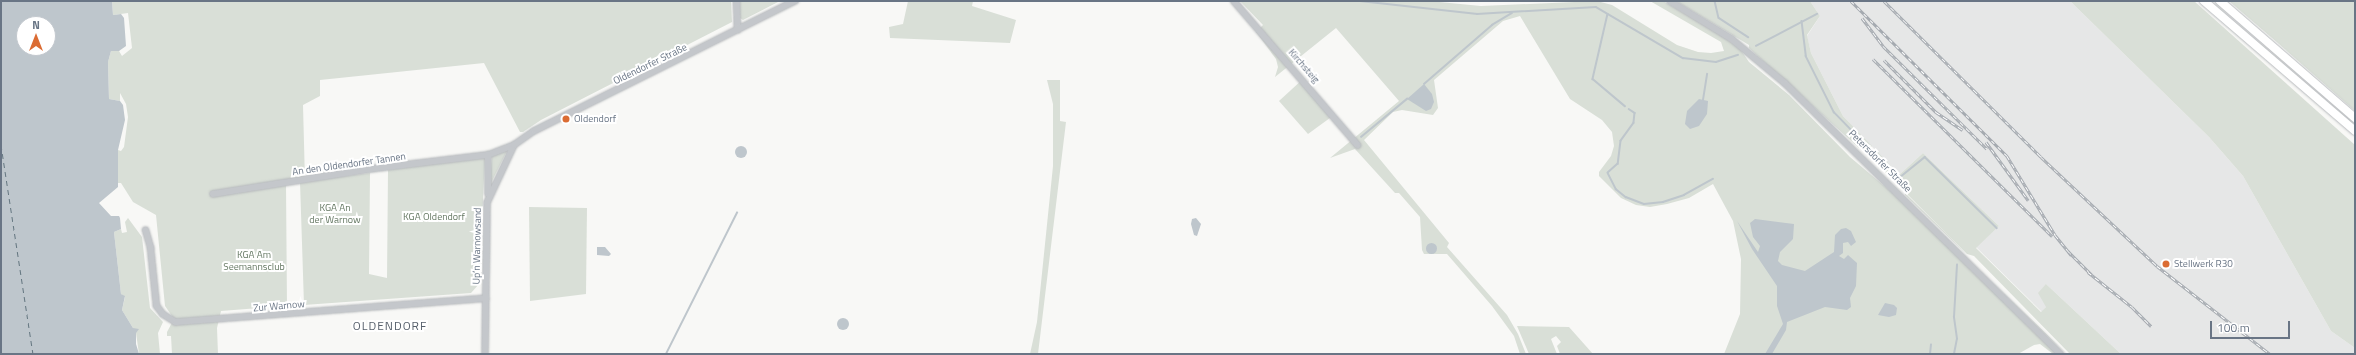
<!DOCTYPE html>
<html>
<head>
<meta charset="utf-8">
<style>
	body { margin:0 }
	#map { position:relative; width:2356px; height:355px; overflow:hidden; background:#f8f8f6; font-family:"Titillium Web",sans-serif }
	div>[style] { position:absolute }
	.built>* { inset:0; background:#e6e7e7 }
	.green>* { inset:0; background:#d9dfd7 }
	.water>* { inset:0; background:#bec6cc }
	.round { border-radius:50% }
	.stream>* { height:1.5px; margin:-0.75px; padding:0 0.75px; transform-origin:0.75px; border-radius:0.75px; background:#bec6cc }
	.ferry>* { height:1px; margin-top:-0.5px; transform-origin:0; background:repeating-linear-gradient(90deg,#647680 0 5px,transparent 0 9px) }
	.roads { filter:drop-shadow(0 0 1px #b7babd) drop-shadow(0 0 1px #b7babd) }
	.minor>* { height:5.5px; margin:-2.75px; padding:0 2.75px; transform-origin:2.75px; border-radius:2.75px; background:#c4c7cb }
	.highway>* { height:8px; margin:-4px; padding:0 4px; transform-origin:4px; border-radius:4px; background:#fff }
	.rail>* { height:3px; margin-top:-1.5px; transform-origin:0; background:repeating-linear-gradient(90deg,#fff 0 4.5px,#a5aab0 0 9px); box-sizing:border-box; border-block:1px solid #a5aab0 }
	.dots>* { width:11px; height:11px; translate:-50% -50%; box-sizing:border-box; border:2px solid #fff; border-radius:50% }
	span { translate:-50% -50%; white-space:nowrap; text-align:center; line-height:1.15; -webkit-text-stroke:4px #fff; paint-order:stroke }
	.street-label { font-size:10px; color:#697585 }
	.poi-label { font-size:10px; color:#697585 }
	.left { translate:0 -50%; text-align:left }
	.park-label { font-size:10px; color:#657863 }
	.quarter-label { font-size:12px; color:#565f6b; letter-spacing:1px }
	.frame { position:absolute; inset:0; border:2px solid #697585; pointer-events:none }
	.north { position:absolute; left:16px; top:16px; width:40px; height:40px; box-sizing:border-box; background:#fff; border:1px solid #c3c8ce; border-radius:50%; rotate:0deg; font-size:11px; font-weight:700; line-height:16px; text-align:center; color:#697585 }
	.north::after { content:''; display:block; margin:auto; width:14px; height:18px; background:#db6c33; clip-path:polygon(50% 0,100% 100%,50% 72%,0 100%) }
	.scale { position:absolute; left:2210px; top:321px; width:80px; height:18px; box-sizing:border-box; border:2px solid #697585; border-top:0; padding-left:5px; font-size:12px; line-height:14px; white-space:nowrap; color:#697585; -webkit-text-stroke:3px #fff; paint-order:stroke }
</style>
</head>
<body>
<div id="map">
	<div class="built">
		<div style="clip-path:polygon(1810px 1px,2070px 1px,2209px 137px,2243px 176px,2331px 331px,2355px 348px,2355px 354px,2121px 354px,2046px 284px,2046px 307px,2042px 312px,1976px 247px,1999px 226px,1923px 153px,1899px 175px,1843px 116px,1811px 53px,1807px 36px,1820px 16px)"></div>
	</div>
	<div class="green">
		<div style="clip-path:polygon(112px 1px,731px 1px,732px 22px,541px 120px,523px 132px,520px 132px,484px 63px,320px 80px,320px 96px,303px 105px,305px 181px,370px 173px,369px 274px,387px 278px,388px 170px,485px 157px,479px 284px,471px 293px,304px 305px,300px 182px,286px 184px,287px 306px,221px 311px,217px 328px,218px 354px,172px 354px,171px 336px,167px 336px,167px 332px,174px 319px,165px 306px,156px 215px,133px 202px,121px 183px,118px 183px,118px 150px,121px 151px,124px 147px,128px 117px,126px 104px,120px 93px,120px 101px,109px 99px,108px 62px,111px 51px,119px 51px,122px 56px,132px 48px,128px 13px,113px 15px)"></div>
		<div style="clip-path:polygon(740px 1px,780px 1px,743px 20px,740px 18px)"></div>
		<div style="clip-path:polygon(908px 1px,973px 1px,972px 6px,1016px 20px,1010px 43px,890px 38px,889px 27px,903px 24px)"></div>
		<div style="clip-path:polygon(1240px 1px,1429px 1px,1481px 6px,1597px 1px,1612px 5px,1677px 45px,1698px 52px,1711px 53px,1724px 51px,1721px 42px,1650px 1px,1663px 1px,1718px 33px,1740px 49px,1749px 62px,1789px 95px,1850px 157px,1902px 201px,2058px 354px,2053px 354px,2040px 344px,2034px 345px,2018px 354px,1724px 354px,1740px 314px,1741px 259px,1733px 221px,1713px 184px,1689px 198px,1667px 204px,1650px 207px,1636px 205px,1621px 198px,1599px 176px,1599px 172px,1611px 156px,1614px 146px,1612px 132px,1602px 120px,1570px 99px,1520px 16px,1503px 21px,1434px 80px,1438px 108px,1433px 115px,1402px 110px,1393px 112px,1364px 140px,1449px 243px,1447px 247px,1507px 315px,1518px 334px,1526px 354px,1520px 354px,1514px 336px,1492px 306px,1447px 254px,1424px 254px,1422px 250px,1420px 217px,1399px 193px,1395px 193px,1355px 149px,1330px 158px,1399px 101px,1336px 28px,1275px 77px,1278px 67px,1276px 59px,1256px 32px,1263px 25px)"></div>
		<div style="clip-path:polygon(1676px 1px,1810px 1px,1820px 16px,1807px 35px,1811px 53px,1843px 116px,1872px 146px,1867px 150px,1859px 148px,1749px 48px,1749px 45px)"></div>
		<div style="clip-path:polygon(2070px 1px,2194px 1px,2355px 145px,2355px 348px,2331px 331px,2243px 176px,2209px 137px)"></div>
		<div style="clip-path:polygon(2229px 1px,2355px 1px,2355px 111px,2279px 44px)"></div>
		<div style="clip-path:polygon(1303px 79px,1334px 115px,1308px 134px,1279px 101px)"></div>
		<div style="clip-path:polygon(1047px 80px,1060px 80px,1060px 121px,1066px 122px,1038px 354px,1030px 354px,1037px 322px,1053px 166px,1053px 104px)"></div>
		<div style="clip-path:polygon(508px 149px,490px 185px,492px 155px)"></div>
		<div style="clip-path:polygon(1876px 150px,1899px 175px,1923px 153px,1999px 226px,1976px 248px,2041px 312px,2046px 307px,2038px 293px,2046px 284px,2121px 354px,2070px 354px,1974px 256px,1967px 254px,1873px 160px)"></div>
		<div style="clip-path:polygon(1905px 193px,1950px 237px,1966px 254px,1905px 195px)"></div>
		<div style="clip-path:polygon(529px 207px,587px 208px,586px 294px,530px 301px)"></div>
		<div style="clip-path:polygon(128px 218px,142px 237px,150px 308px,163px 322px,158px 333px,160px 354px,139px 354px,136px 333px,122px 310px,125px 297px,121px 294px,114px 232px,121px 229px,122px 233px,127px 232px,125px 222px)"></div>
		<div style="clip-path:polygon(1971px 260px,1993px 282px,2067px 354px,2044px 333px)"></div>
		<div style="clip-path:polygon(1517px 326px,1569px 327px,1593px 354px,1560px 354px,1557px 346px,1561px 342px,1556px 336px,1551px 339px,1557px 354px,1529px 354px)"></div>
	</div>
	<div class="water">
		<div style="clip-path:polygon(evenodd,1px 1px,112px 1px,113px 15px,121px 14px,124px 18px,126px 46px,119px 51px,111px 51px,108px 62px,109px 99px,120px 101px,123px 105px,125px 120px,118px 150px,118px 187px,99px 203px,111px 216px,119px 216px,120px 218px,121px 229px,114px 232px,121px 294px,125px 296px,122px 310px,133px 328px,139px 329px,136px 333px,136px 344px,139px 354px,1px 354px,1px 1px,24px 24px,48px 24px,48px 48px,24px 48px,24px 24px)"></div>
		<div style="clip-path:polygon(1424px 84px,1432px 94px,1434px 102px,1431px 109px,1426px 111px,1407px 99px)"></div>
		<div style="clip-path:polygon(1699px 99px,1708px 101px,1707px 114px,1699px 126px,1690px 129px,1685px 124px,1687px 111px)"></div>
		<div class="round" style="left:735px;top:146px;width:12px;height:12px"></div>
		<div style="clip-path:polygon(1196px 218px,1201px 224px,1197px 236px,1194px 235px,1191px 224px,1192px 219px)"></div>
		<div style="clip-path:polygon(1755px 219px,1794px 224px,1793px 239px,1780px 252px,1778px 261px,1782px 265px,1805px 271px,1834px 252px,1835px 235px,1841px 229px,1846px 228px,1851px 231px,1856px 242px,1851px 246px,1848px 242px,1843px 243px,1843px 253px,1839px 256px,1844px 259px,1848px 255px,1857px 263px,1856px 286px,1850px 298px,1851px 307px,1847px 310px,1825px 307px,1787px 322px,1786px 330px,1772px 354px,1765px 354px,1783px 324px,1777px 306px,1777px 286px,1752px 249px,1737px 221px,1758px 252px,1760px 246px,1753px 237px,1750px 223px)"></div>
		<div class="round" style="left:1425.5px;top:242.5px;width:11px;height:11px"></div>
		<div style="clip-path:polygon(597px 247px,605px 247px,611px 254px,609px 256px,597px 255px)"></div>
		<div style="clip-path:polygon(1885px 303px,1894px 305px,1897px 308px,1896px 315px,1889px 317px,1878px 315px)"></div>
		<div class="round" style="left:837px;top:318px;width:12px;height:12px"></div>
	</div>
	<div class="stream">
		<div style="left:1360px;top:1px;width:118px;rotate:6.3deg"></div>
		<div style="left:1477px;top:14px;width:119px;rotate:-3.4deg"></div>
		<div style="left:1596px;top:7px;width:101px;rotate:30.4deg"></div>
		<div style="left:1683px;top:58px;width:33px;rotate:7deg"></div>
		<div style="left:1716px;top:62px;width:23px;rotate:-18deg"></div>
		<div style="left:1715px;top:1px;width:17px;rotate:77deg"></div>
		<div style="left:1719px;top:18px;width:35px;rotate:33deg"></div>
		<div style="left:1608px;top:14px;width:67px;rotate:103deg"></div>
		<div style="left:1593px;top:79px;width:42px;rotate:40.2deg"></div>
		<div style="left:1802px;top:21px;width:35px;rotate:83deg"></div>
		<div style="left:1806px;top:56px;width:63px;rotate:63.4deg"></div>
		<div style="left:1834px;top:112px;width:49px;rotate:45.8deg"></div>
		<div style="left:1756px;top:46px;width:69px;rotate:-27.7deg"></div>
		<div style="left:1424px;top:84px;width:90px;rotate:-40.9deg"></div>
		<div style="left:1492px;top:25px;width:23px;rotate:-31deg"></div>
		<div style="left:1703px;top:100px;width:26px;rotate:-81deg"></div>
		<div style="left:1629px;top:109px;width:7px;rotate:34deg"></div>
		<div style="left:1635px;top:113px;width:10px;rotate:96deg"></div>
		<div style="left:1634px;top:123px;width:22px;rotate:126deg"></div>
		<div style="left:1621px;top:141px;width:23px;rotate:97deg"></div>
		<div style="left:1618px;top:164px;width:13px;rotate:138deg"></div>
		<div style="left:1608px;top:173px;width:18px;rotate:63deg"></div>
		<div style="left:1616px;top:189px;width:13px;rotate:39deg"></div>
		<div style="left:1626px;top:197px;width:19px;rotate:21deg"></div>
		<div style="left:1644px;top:204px;width:19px;rotate:-6deg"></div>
		<div style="left:1663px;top:202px;width:22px;rotate:-18deg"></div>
		<div style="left:1684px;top:195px;width:33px;rotate:-29deg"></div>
		<div style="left:1361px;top:137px;width:60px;rotate:-39.6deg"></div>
		<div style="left:1877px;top:156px;width:31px;rotate:45deg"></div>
		<div style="left:1899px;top:178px;width:33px;rotate:-39deg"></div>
		<div style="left:1925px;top:157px;width:101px;rotate:44.6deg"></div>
		<div style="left:666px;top:354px;width:158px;rotate:-63.3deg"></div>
		<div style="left:1930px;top:354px;width:9px;rotate:-84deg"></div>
		<div style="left:1954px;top:354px;width:15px;rotate:-79deg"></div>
		<div style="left:1957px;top:339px;width:22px;rotate:-98deg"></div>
		<div style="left:1954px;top:317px;width:52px;rotate:-86.7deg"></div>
	</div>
	<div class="ferry">
		<div style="left:1px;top:145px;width:211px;rotate:81.3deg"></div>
	</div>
	<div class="roads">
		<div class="minor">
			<div style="left:737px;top:1px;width:29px;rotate:88deg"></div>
			<div style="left:1234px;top:1px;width:190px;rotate:49.3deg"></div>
			<div style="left:1670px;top:1px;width:73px;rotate:31.5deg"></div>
			<div style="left:1732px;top:39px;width:69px;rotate:39.7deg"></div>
			<div style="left:1785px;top:83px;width:387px;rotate:44.5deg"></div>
			<div style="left:213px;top:194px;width:159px;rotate:-9deg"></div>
			<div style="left:370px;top:169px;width:119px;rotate:-6.8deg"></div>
			<div style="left:488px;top:155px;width:28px;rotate:-21deg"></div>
			<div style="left:488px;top:194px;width:39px;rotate:-90deg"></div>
			<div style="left:146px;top:230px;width:19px;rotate:74deg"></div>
			<div style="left:151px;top:248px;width:58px;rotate:84.1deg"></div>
			<div style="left:157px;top:306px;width:10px;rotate:53deg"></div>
			<div style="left:163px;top:314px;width:15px;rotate:32deg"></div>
			<div style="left:176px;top:322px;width:311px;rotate:-4.4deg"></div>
			<div style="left:485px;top:354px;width:151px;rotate:-89.2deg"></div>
			<div style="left:487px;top:203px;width:64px;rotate:-65deg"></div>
			<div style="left:514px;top:145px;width:24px;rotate:-35deg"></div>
			<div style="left:534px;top:131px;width:292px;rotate:-26.5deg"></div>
		</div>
		<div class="highway">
			<div style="left:2204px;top:1px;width:199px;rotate:40.7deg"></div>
			<div style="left:2220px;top:1px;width:179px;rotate:40.9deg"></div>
		</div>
	</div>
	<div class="rail">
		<div style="left:1851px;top:1px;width:220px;rotate:44.8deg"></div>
		<div style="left:2007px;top:156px;width:92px;rotate:58.7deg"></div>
		<div style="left:2055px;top:235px;width:26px;rotate:51deg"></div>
		<div style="left:1884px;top:1px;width:221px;rotate:44.8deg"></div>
		<div style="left:2041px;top:157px;width:159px;rotate:43.2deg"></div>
		<div style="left:2157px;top:266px;width:143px;rotate:37.9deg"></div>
		<div style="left:1862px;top:18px;width:35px;rotate:53deg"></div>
		<div style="left:1883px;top:46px;width:146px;rotate:44.7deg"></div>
		<div style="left:1873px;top:59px;width:252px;rotate:44.7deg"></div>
		<div style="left:1884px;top:60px;width:74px;rotate:45deg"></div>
		<div style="left:1936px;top:112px;width:32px;rotate:34deg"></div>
		<div style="left:1986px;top:142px;width:72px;rotate:54.1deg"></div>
		<div style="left:2068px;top:251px;width:33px;rotate:45deg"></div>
		<div style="left:2088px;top:272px;width:56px;rotate:38.5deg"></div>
		<div style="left:2132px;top:307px;width:27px;rotate:45deg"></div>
	</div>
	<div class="dots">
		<div style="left:566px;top:119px;background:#db6c33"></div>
		<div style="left:2166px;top:264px;background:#db6c33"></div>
	</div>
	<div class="street-label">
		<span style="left:650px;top:64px;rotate:-26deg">Oldendorfer Straße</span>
		<span style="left:1304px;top:66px;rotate:49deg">Kirchsteig</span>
		<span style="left:1880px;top:161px;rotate:45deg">Petersdorfer Straße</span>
		<span style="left:349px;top:164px;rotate:-8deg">An den Oldendorfer Tannen</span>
		<span style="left:477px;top:246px;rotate:-89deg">Up’n Warnowsand</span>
		<span style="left:279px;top:306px;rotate:-5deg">Zur Warnow</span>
	</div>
	<div class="poi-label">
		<span class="left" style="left:574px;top:119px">Oldendorf</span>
		<span class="left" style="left:2174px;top:264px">Stellwerk R30</span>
	</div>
	<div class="park-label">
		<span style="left:335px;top:213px">KGA An<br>der Warnow</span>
		<span style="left:434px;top:217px">KGA Oldendorf</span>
		<span style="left:254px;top:260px">KGA Am<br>Seemannsclub</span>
	</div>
	<div class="quarter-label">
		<span style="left:390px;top:326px">OLDENDORF</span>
	</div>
	<div class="frame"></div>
	<div class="north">N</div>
	<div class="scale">100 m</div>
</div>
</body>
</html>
